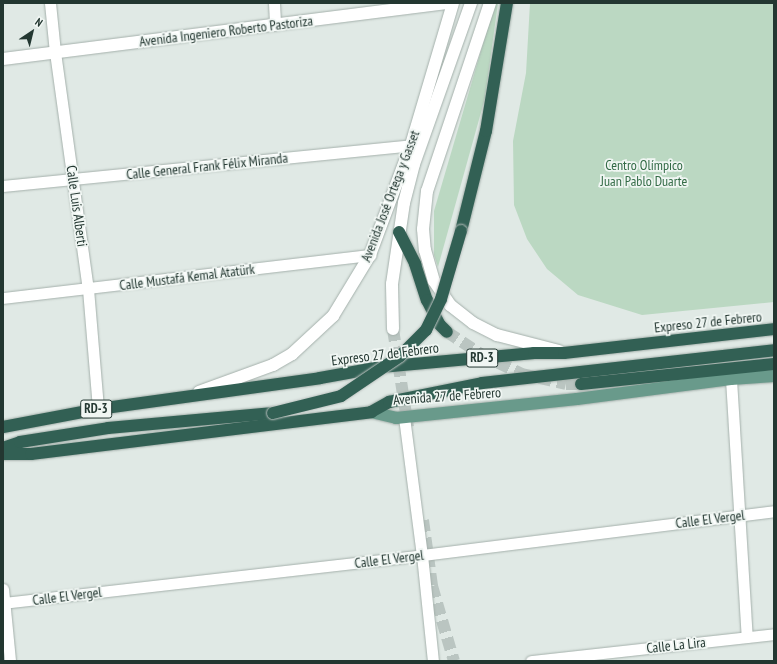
<!DOCTYPE html>
<html>
<head>
<meta charset="utf-8">
<style>
	body { margin:0 }
	#map { position:relative; width:777px; height:664px; overflow:hidden; background:#e0e9e5; font-family:"PT Sans Narrow",sans-serif }
	div>[style] { position:absolute }
	.green>* { inset:0; background:#bbd8c2 }
	.secondary-tunnel>* { height:12px; margin-top:-6px; transform-origin:0; background:repeating-linear-gradient(90deg,#bac5c1 0 12px,transparent 0 18px) }
	.highway-tunnel>* { height:12px; margin-top:-6px; transform-origin:0; background:repeating-linear-gradient(90deg,#bac5c1 0 12px,transparent 0 18px) }
	.roads { filter:drop-shadow(0 0 1px #a4b0ab) drop-shadow(0 0 1px #a4b0ab) }
	.street>* { height:11px; margin:-5.5px; padding:0 5.5px; transform-origin:5.5px; border-radius:5.5px; background:#fff }
	.secondary>* { height:12px; margin:-6px; padding:0 6px; transform-origin:6px; border-radius:6px; background:#fff }
	.primary>* { height:12px; margin:-6px; padding:0 6px; transform-origin:6px; border-radius:6px; background:#699a8b }
	.highway>* { height:12px; margin:-6px; padding:0 6px; transform-origin:6px; border-radius:6px; background:#326054 }
	.bridges { filter:drop-shadow(0 0 1px #bdc3c1) drop-shadow(0 0 1px #bdc3c1) }
	.highway-bridge>* { height:12px; margin:-6px; padding:0 6px; transform-origin:6px; border-radius:6px; background:#326054 }
	span { translate:-50% -50%; white-space:nowrap; text-align:center; line-height:1.15; -webkit-text-stroke:3.5px #f0f6f3; paint-order:stroke }
	.shield-label span { padding:1px 3px; background:#f0f6f3; border:1px solid; border-radius:3px; -webkit-text-stroke-width:0 }
	.shield-label { font-size:13px; color:#233731; font-weight:700 }
	.street-label { font-size:14px; color:#233731 }
	.park-label { font-size:14px; color:#326a45 }
	.frame { position:absolute; inset:0; border:4px solid #233731; pointer-events:none }
	.north { position:absolute; left:12px; top:12px; width:40px; height:40px; -webkit-text-stroke:3px #f0f6f3; paint-order:stroke; rotate:35deg; font-size:11px; font-weight:700; line-height:16px; text-align:center; color:#233731 }
	.north::after { content:''; display:block; margin:auto; width:14px; height:18px; background:#233731; clip-path:polygon(50% 0,100% 100%,50% 72%,0 100%) }
</style>
</head>
<body>
<div id="map">
	<div class="green">
		<div style="clip-path:polygon(495px 3px,498px 3px,485px 98px,438px 267px,434px 255px,434px 211px)"></div>
		<div style="clip-path:polygon(530px 3px,774px 3px,774px 302px,642px 315px,578px 295px,547px 269px,527px 239px,514px 205px,513px 141px,526px 73px)"></div>
	</div>
	<div class="secondary-tunnel">
		<div style="left:393px;top:329px;width:99px;rotate:81.3deg"></div>
		<div style="left:423px;top:520px;width:67px;rotate:82.2deg"></div>
		<div style="left:432px;top:586px;width:78px;rotate:73.7deg"></div>
	</div>
	<div class="highway-tunnel">
		<div style="left:447px;top:332px;width:42px;rotate:33.3deg"></div>
		<div style="left:482px;top:355px;width:44px;rotate:25.4deg"></div>
		<div style="left:522px;top:374px;width:45px;rotate:12.8deg"></div>
		<div style="left:566px;top:384px;width:15px"></div>
	</div>
	<div class="roads">
		<div class="street">
			<div style="left:50px;top:3px;width:49px;rotate:84.2deg"></div>
			<div style="left:55px;top:52px;width:239px;rotate:82.1deg"></div>
			<div style="left:88px;top:289px;width:120px;rotate:85.2deg"></div>
			<div style="left:274px;top:3px;width:22px;rotate:87deg"></div>
			<div style="left:3px;top:186px;width:410px;rotate:-5.7deg"></div>
			<div style="left:3px;top:298px;width:370px;rotate:-6.7deg"></div>
			<div style="left:731px;top:379px;width:258px;rotate:86.5deg"></div>
			<div style="left:404px;top:417px;width:139px;rotate:82.6deg"></div>
			<div style="left:422px;top:555px;width:107px;rotate:84.1deg"></div>
			<div style="left:3px;top:589px;width:72px;rotate:84.4deg"></div>
			<div style="left:3px;top:603px;width:422px;rotate:-6.5deg"></div>
			<div style="left:422px;top:555px;width:355px;rotate:-7.1deg"></div>
			<div style="left:531px;top:661px;width:244px;rotate:-6.3deg"></div>
		</div>
		<div class="secondary">
			<div style="left:490px;top:3px;width:198px;rotate:108.5deg"></div>
			<div style="left:427px;top:191px;width:38px;rotate:96deg"></div>
			<div style="left:423px;top:229px;width:21px;rotate:85deg"></div>
			<div style="left:425px;top:250px;width:32px;rotate:74deg"></div>
			<div style="left:434px;top:281px;width:29px;rotate:56deg"></div>
			<div style="left:450px;top:305px;width:29px;rotate:38deg"></div>
			<div style="left:473px;top:323px;width:27px;rotate:27deg"></div>
			<div style="left:497px;top:335px;width:64px;rotate:14.5deg"></div>
			<div style="left:3px;top:59px;width:449px;rotate:-7.2deg"></div>
			<div style="left:393px;top:329px;width:45px;rotate:-91.3deg"></div>
			<div style="left:392px;top:284px;width:82px;rotate:-81.6deg"></div>
			<div style="left:404px;top:203px;width:40px;rotate:-75.6deg"></div>
			<div style="left:414px;top:164px;width:171px;rotate:-70.5deg"></div>
			<div style="left:199px;top:392px;width:79px;rotate:-20deg"></div>
			<div style="left:273px;top:365px;width:22px;rotate:-30deg"></div>
			<div style="left:292px;top:354px;width:56px;rotate:-42.8deg"></div>
			<div style="left:333px;top:316px;width:71px;rotate:-58.8deg"></div>
			<div style="left:370px;top:255px;width:117px;rotate:-69.6deg"></div>
			<div style="left:411px;top:145px;width:148px;rotate:-73.5deg"></div>
		</div>
		<div class="primary">
			<div style="left:371px;top:412px;width:26px;rotate:13deg"></div>
			<div style="left:396px;top:418px;width:182px;rotate:-6deg"></div>
			<div style="left:577px;top:399px;width:155px;rotate:-7.4deg"></div>
			<div style="left:731px;top:379px;width:43px;rotate:-4deg"></div>
		</div>
		<div class="highway">
			<div style="left:461px;top:231px;width:103px;rotate:-76deg"></div>
			<div style="left:486px;top:131px;width:130px;rotate:-80.7deg"></div>
			<div style="left:399px;top:232px;width:36px;rotate:63deg"></div>
			<div style="left:415px;top:264px;width:38px;rotate:72deg"></div>
			<div style="left:427px;top:300px;width:27px;rotate:63deg"></div>
			<div style="left:439px;top:324px;width:11px;rotate:45deg"></div>
			<div style="left:581px;top:384px;width:194px;rotate:-5.9deg"></div>
			<div style="left:3px;top:427px;width:97px;rotate:-10.7deg"></div>
			<div style="left:98px;top:409px;width:224px;rotate:-7.9deg"></div>
			<div style="left:320px;top:378px;width:62px;rotate:-10.2deg"></div>
			<div style="left:381px;top:367px;width:154px;rotate:-5.2deg"></div>
			<div style="left:534px;top:353px;width:30px"></div>
			<div style="left:564px;top:353px;width:211px;rotate:-6.5deg"></div>
			<div style="left:3px;top:448px;width:18px;rotate:-19deg"></div>
			<div style="left:20px;top:442px;width:89px;rotate:-9deg"></div>
			<div style="left:108px;top:428px;width:166px;rotate:-5.2deg"></div>
			<div style="left:3px;top:454px;width:28px"></div>
			<div style="left:31px;top:454px;width:343px;rotate:-7deg"></div>
			<div style="left:371px;top:412px;width:21px;rotate:-29deg"></div>
			<div style="left:389px;top:402px;width:95px;rotate:-11.5deg"></div>
			<div style="left:482px;top:383px;width:294px;rotate:-6.4deg"></div>
		</div>
	</div>
	<div class="bridges">
		<div class="highway-bridge">
			<div style="left:273px;top:413px;width:70px;rotate:-14deg"></div>
			<div style="left:341px;top:396px;width:71px;rotate:-34.1deg"></div>
			<div style="left:400px;top:356px;width:37px;rotate:-45deg"></div>
			<div style="left:426px;top:330px;width:34px;rotate:-64deg"></div>
			<div style="left:441px;top:299px;width:71px;rotate:-73.6deg"></div>
		</div>
	</div>
	<div class="shield-label">
		<span style="left:482px;top:358px">RD-3</span>
		<span style="left:96px;top:409px">RD-3</span>
	</div>
	<div class="street-label">
		<span style="left:226px;top:31px;rotate:-7deg">Avenida Ingeniero Roberto Pastoriza</span>
		<span style="left:207px;top:166px;rotate:-6deg">Calle General Frank Félix Miranda</span>
		<span style="left:390px;top:196px;rotate:-69deg">Avenida José Ortega y Gasset</span>
		<span style="left:77px;top:206px;rotate:82deg">Calle Luis Alberti</span>
		<span style="left:187px;top:277px;rotate:-7deg">Calle Mustafá Kemal Atatürk</span>
		<span style="left:708px;top:322px;rotate:-6deg">Expreso 27 de Febrero</span>
		<span style="left:385px;top:354px;rotate:-7deg">Expreso 27 de Febrero</span>
		<span style="left:447px;top:396px;rotate:-4deg">Avenida 27 de Febrero</span>
		<span style="left:710px;top:519px;rotate:-7deg">Calle El Vergel</span>
		<span style="left:389px;top:559px;rotate:-7deg">Calle El Vergel</span>
		<span style="left:67px;top:596px;rotate:-7deg">Calle El Vergel</span>
		<span style="left:676px;top:645px;rotate:-6deg">Calle La Lira</span>
	</div>
	<div class="park-label">
		<span style="left:644px;top:173px">Centro Olímpico<br>Juan Pablo Duarte</span>
	</div>
	<div class="frame"></div>
	<div class="north">N</div>
</div>
</body>
</html>
